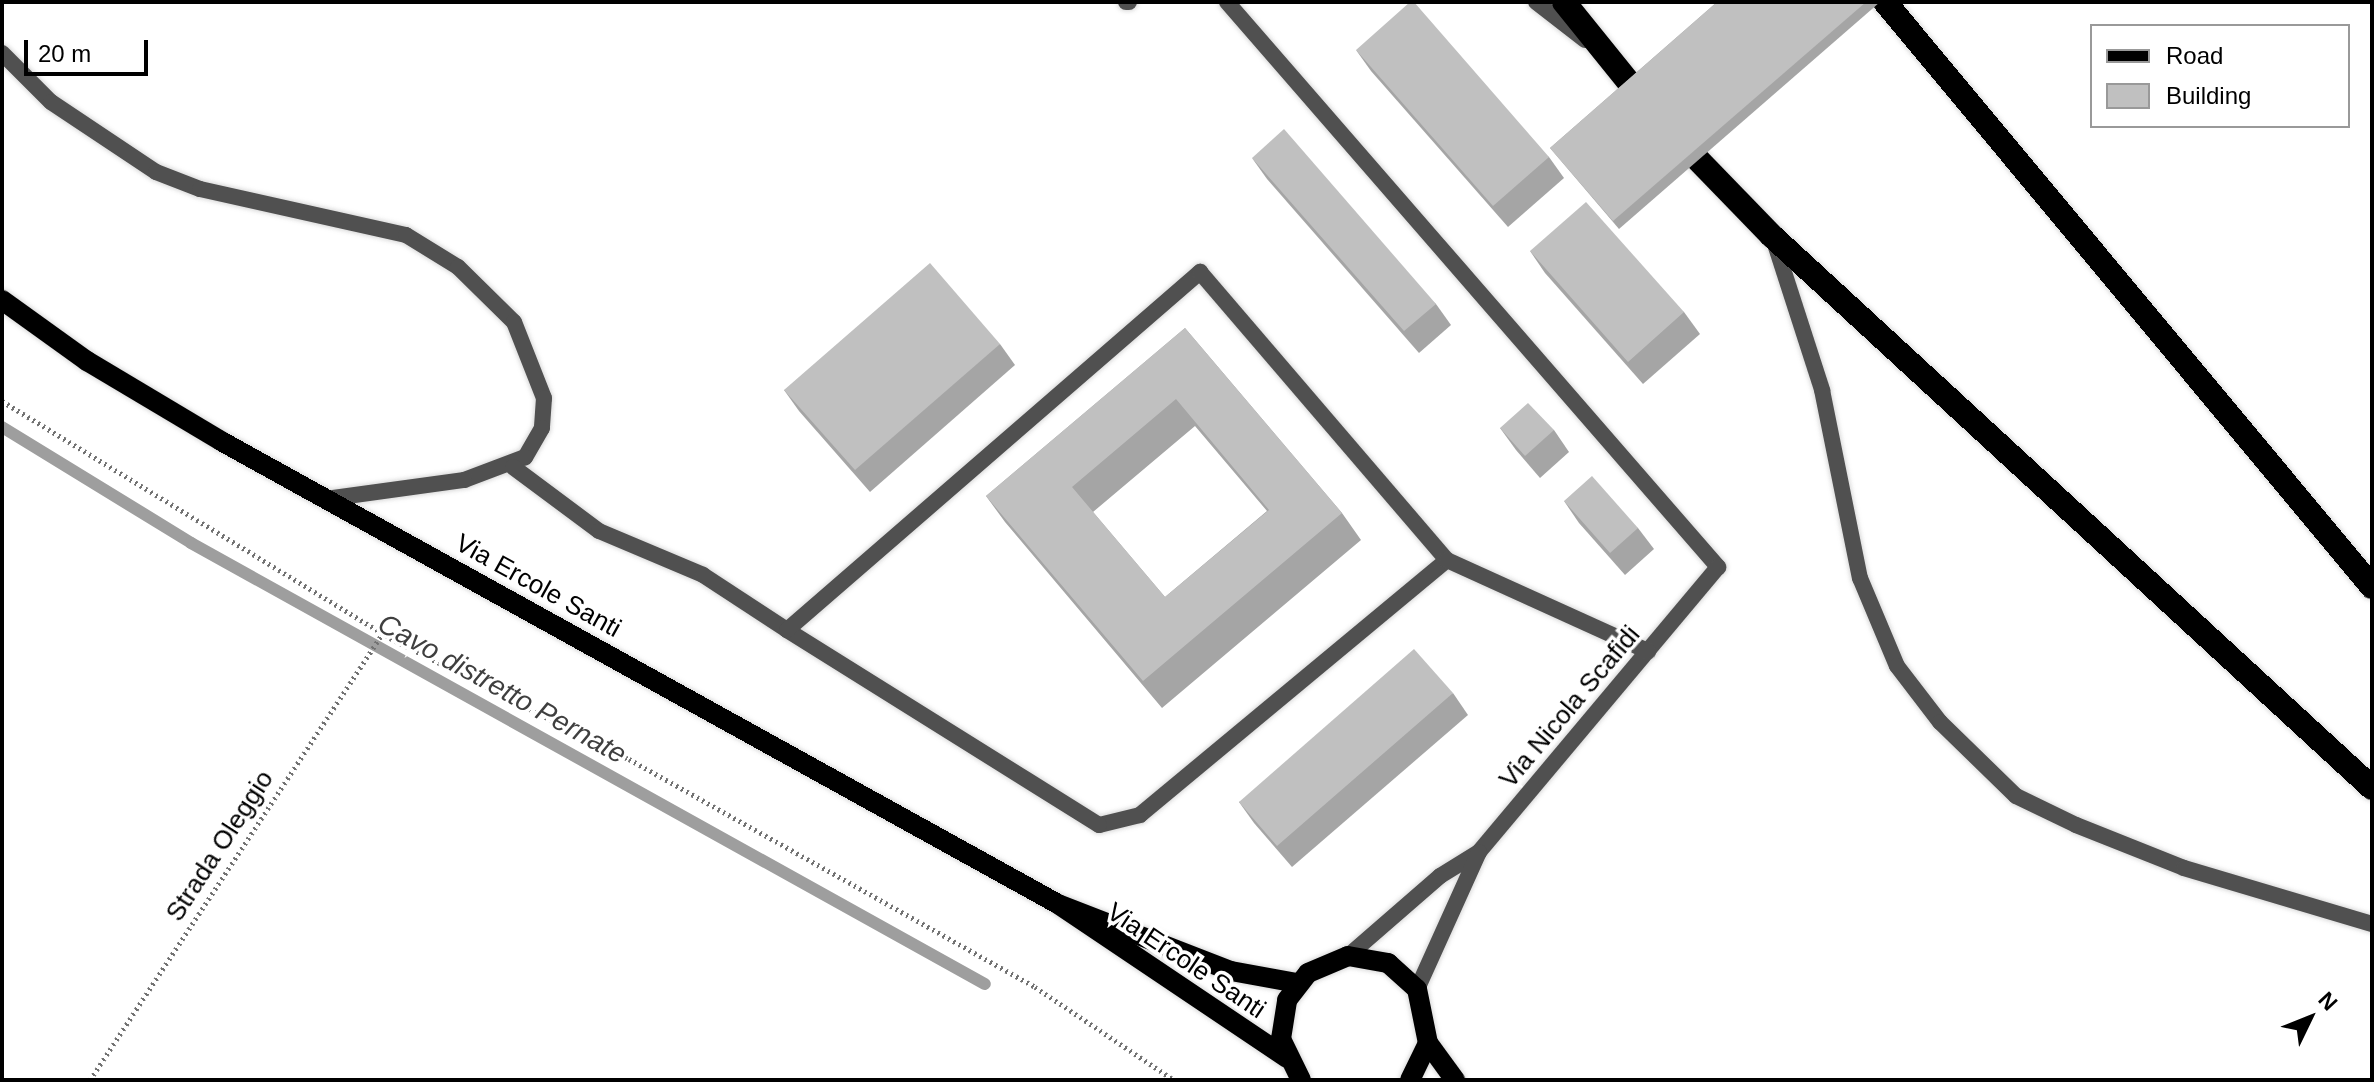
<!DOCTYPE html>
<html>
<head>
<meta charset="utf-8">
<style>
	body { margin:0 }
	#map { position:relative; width:2374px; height:1082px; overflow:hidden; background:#fff; font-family:Arial,sans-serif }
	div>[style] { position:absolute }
	.stream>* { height:12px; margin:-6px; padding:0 6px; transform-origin:6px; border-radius:6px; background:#9e9e9e }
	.path>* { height:5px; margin-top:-2.5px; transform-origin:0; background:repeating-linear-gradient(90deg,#727272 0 2px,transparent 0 6px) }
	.roads { filter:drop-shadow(0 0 2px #dbdbdb) drop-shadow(0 0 2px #dbdbdb) }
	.service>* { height:16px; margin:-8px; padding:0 8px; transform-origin:8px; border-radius:8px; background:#505050 }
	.primary>* { height:20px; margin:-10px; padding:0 10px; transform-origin:10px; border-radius:10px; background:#000 }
	.motorway>* { height:24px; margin:-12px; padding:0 12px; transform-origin:12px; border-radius:12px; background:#000 }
	.wall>* { inset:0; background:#a5a5a5 }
	.building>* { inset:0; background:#c0c0c0 }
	span { translate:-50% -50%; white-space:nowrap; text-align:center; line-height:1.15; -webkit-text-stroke:7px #fff; paint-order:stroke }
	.street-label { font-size:26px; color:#000 }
	.water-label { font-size:28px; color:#3f3f3f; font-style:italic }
	.frame { position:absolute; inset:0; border:4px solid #000; pointer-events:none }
	.legend { position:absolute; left:2090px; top:24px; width:260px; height:104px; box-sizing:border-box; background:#fff; border:2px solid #999; margin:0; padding:10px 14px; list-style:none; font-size:24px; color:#000 }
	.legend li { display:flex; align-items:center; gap:16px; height:40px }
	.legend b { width:40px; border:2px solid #999 }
	.north { position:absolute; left:2270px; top:978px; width:80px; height:80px; -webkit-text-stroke:6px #fff; paint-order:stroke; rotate:47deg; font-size:22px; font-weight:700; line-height:32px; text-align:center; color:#000 }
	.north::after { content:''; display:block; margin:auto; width:28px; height:36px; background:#000; clip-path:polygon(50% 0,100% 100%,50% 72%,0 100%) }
	.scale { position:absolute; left:24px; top:40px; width:124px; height:36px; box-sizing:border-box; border:4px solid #000; border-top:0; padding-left:10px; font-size:24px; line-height:28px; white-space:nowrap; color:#000; -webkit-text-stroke:6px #fff; paint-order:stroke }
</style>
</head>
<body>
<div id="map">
	<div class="stream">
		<div style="left:2px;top:427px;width:222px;rotate:31.5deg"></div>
		<div style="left:191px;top:543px;width:908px;rotate:29.05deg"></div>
	</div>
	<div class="path">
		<div style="left:2px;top:401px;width:455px;rotate:31.4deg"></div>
		<div style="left:390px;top:638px;width:268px;rotate:26.9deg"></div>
		<div style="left:629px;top:759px;width:466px;rotate:29.3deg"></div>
		<div style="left:1035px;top:987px;width:167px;rotate:33.8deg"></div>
		<div style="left:90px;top:1080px;width:534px;rotate:-56.76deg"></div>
	</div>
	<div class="roads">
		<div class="service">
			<div style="left:1126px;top:2px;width:3px"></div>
			<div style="left:1227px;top:2px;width:749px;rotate:49.01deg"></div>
			<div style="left:1718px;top:567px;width:372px;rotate:130deg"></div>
			<div style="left:1536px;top:2px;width:62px;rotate:37.8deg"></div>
			<div style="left:2px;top:53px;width:69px;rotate:45deg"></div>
			<div style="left:51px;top:102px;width:126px;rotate:33.7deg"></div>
			<div style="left:156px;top:172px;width:47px;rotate:21.1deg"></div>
			<div style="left:200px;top:189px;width:211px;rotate:12.6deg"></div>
			<div style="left:406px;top:235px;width:61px;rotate:31.6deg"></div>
			<div style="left:458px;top:267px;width:78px;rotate:44.5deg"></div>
			<div style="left:514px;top:322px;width:82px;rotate:68.5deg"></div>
			<div style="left:544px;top:398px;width:30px;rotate:94deg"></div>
			<div style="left:542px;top:428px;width:34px;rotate:120deg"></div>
			<div style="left:525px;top:457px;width:65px;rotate:159.3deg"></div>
			<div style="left:464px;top:480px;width:139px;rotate:172.2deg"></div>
			<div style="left:1774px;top:241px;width:157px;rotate:72.1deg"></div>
			<div style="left:1822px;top:390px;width:192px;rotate:78.6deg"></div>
			<div style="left:1860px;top:578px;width:95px;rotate:67.2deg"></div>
			<div style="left:1897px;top:666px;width:71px;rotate:52.5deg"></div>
			<div style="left:1940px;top:722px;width:106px;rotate:44.2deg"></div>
			<div style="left:2016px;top:796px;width:67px;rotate:25.8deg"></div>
			<div style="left:2076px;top:825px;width:116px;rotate:21.7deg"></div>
			<div style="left:2184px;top:868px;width:196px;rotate:16.6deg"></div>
			<div style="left:513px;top:467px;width:107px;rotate:36.7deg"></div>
			<div style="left:599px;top:531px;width:113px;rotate:22.9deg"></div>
			<div style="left:703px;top:575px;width:100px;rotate:33.2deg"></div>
			<div style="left:1447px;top:560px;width:399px;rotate:140.3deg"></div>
			<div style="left:1140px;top:815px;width:42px;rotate:166.3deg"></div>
			<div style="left:1099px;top:825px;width:368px;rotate:-148deg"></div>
			<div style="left:787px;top:630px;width:547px;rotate:-40.92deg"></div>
			<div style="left:1200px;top:272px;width:379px;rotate:49.4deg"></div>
			<div style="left:1447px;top:560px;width:221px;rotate:24.4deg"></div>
			<div style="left:1348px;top:956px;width:122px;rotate:-41deg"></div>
			<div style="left:1440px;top:876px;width:46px;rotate:-31.6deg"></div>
			<div style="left:1479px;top:852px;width:150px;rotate:114.3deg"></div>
		</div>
		<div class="primary">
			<div style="left:2px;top:300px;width:105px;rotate:35.7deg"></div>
			<div style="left:87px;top:361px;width:156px;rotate:30.8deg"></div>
			<div style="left:221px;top:441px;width:957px;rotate:28.95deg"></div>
			<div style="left:1428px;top:1043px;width:46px;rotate:53.9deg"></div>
			<div style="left:1287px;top:1058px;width:276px;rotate:-146.1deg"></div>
			<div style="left:1058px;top:904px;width:186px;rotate:21.2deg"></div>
			<div style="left:1231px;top:971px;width:67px;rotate:10.3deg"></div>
			<div style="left:1301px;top:1080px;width:46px;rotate:-116deg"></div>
			<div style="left:1281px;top:1039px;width:39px;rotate:-81deg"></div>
			<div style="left:1287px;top:1000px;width:34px;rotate:-52deg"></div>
			<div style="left:1308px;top:973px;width:43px;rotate:-23deg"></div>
			<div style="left:1348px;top:956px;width:41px;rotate:9.9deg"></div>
			<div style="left:1388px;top:963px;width:39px;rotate:42deg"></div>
			<div style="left:1417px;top:989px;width:55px;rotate:78.5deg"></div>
			<div style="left:1428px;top:1043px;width:41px;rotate:115.9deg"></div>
		</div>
		<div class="motorway">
			<div style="left:1564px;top:2px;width:134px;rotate:51.1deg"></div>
			<div style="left:1885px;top:2px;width:761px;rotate:50.22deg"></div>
			<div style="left:1675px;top:136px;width:139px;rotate:45.9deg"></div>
			<div style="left:1772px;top:236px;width:815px;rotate:42.61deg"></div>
		</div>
	</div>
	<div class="wall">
		<div style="clip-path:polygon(1717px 2px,1880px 2px,1619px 229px,1550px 148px)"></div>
		<div style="clip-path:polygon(1356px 50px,1549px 157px,1564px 178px,1508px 227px,1371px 71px)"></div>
		<div style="clip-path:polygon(1252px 158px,1436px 304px,1451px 325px,1419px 353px,1267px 179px)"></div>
		<div style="clip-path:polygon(1530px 251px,1684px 312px,1700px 334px,1643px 384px,1545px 273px)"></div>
		<div style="clip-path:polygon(evenodd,1185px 328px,1342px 513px,1361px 540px,1162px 708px,1005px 522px,986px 496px,1185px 328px,1195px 426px,1267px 511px,1165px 597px,1093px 512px,1195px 426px)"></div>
		<div style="clip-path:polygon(1000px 344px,1015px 365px,870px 492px,799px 411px,784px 390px)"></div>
		<div style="clip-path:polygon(1500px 428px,1554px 430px,1569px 452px,1540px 478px,1516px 450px)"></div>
		<div style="clip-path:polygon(1564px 501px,1638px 528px,1654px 549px,1625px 575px,1579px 523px)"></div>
		<div style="clip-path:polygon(1453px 693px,1468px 715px,1292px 867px,1254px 823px,1239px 802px)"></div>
	</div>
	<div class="building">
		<div style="clip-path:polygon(1410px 2px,1414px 2px,1549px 157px,1493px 206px,1356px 50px)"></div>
		<div style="clip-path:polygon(1717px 2px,1866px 2px,1613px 221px,1550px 148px)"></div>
		<div style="clip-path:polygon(1284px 129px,1436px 304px,1404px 331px,1252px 158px)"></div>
		<div style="clip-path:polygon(1586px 202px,1684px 312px,1628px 362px,1530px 251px)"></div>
		<div style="clip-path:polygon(930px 263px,1000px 344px,855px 470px,784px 390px)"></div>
		<div style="clip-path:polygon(evenodd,1185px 328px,1342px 513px,1143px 681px,986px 496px,1185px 328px,1176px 399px,1269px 510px,1165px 597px,1072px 487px,1176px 399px)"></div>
		<div style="clip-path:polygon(1528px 403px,1554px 430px,1525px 456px,1500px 428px)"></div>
		<div style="clip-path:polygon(1592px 476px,1638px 528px,1610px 553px,1564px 501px)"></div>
		<div style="clip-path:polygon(1414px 649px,1453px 693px,1277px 846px,1239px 802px)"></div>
	</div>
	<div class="street-label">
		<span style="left:538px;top:586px;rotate:29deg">Via Ercole Santi</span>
		<span style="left:1570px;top:707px;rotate:-50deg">Via Nicola Scafidi</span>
		<span style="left:220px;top:846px;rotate:-57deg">Strada Oleggio</span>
		<span style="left:1186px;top:961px;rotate:34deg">Via Ercole Santi</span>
	</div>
	<div class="water-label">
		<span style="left:502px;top:689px;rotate:29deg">Cavo distretto Pernate</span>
	</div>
	<div class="frame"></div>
	<ul class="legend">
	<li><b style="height:10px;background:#000"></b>Road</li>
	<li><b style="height:22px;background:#c0c0c0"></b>Building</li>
	</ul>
	<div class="north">N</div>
	<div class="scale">20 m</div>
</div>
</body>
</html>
